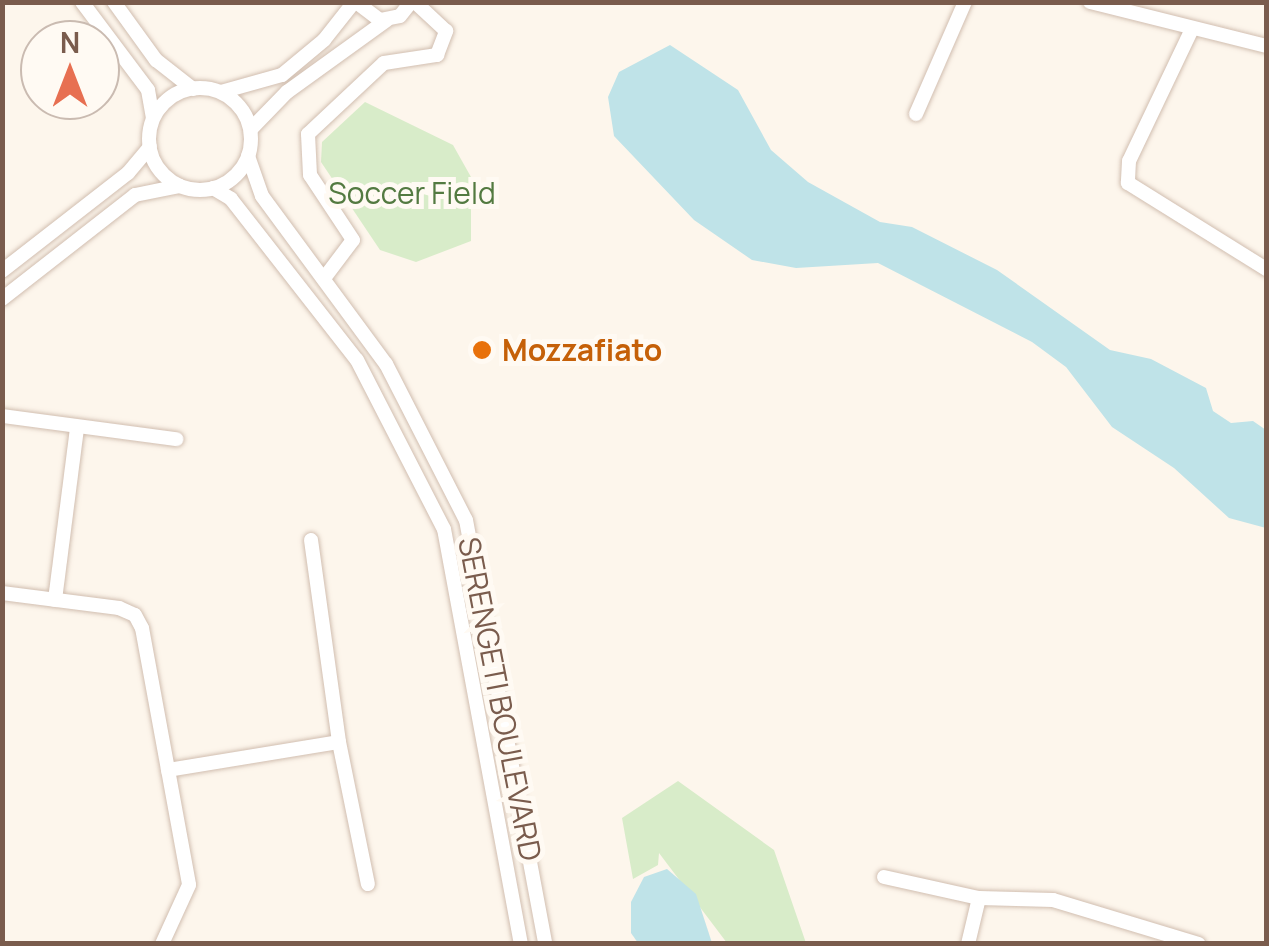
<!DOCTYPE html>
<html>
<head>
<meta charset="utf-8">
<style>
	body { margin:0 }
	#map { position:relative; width:1269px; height:946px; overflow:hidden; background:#fdf6ec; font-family:Manrope,sans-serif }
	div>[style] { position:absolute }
	.green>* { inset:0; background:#d8ecc9 }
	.water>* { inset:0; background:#bfe3e8 }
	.roads { filter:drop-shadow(0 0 2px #d1beb0) drop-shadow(0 0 2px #d1beb0) }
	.minor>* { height:14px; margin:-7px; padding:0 7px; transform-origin:7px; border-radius:7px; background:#fff }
	.minor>.ring { margin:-7px; padding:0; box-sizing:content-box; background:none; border:14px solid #fff; border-radius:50% }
	.dots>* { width:28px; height:28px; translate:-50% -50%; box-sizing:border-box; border:5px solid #fffaf3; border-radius:50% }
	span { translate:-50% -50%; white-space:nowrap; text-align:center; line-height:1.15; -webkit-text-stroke:10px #fffaf3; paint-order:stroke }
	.park-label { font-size:30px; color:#537a41 }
	.food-label { font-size:30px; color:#c56008; font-weight:700 }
	.left { translate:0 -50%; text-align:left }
	.street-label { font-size:30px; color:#7a5c4d }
	.frame { position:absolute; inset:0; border:5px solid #7a5c4d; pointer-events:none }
	.north { position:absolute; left:20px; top:20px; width:100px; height:100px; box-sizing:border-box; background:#fffaf3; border:2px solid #cabbb1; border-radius:50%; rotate:0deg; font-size:28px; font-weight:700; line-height:40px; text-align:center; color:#7a5c4d }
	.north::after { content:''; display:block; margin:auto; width:35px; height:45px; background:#e76f51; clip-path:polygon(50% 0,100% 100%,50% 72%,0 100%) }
</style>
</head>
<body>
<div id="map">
	<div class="green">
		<div style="clip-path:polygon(365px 102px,453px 145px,471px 177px,471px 241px,416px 262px,380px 250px,321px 162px,322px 142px)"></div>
		<div style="clip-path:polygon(678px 781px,774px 850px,806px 943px,727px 943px,659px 853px,658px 865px,633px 879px,622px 818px)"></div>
	</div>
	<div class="water">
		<div style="clip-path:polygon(670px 45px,738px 90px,771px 150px,808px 182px,880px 222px,912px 227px,997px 270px,1110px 350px,1151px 359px,1206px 388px,1213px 411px,1231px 423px,1253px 421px,1266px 430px,1266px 528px,1229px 518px,1174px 468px,1112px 427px,1066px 367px,1032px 342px,878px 263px,796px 268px,752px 260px,694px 220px,614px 136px,608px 97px,619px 72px)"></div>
		<div style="clip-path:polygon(667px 869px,696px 894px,712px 943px,638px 943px,631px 933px,631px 902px,644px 877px)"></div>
	</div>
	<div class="roads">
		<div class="minor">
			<div style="left:82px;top:2px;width:110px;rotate:53.1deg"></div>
			<div style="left:148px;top:90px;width:28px;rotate:80deg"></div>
			<div style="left:114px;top:2px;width:72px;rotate:54.1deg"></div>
			<div style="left:156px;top:60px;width:47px;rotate:38.1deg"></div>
			<div style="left:356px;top:2px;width:30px;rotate:37deg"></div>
			<div style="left:380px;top:20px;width:20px;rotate:-11deg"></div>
			<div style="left:400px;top:16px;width:18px;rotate:-52deg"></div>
			<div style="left:1090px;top:2px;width:181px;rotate:14deg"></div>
			<div style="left:1192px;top:29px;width:146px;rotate:115.5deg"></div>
			<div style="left:1129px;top:161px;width:22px;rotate:93deg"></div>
			<div style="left:1128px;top:183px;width:163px;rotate:31.9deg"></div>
			<div class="ring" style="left:149px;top:88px;width:88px;height:88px"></div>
			<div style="left:221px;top:92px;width:63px;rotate:-15.6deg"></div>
			<div style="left:282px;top:75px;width:55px;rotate:-39.8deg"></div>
			<div style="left:324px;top:40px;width:48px;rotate:-51.7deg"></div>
			<div style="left:916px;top:114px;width:122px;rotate:-66.4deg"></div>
			<div style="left:251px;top:129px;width:52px;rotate:-45.8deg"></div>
			<div style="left:287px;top:92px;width:123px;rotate:-35.8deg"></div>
			<div style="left:248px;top:156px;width:42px;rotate:70.7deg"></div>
			<div style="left:262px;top:196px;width:209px;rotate:53.6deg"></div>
			<div style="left:386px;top:364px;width:175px;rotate:62.9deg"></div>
			<div style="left:466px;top:520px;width:431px;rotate:79.4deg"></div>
			<div style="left:213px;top:188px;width:21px;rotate:31deg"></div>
			<div style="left:231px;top:199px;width:204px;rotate:52deg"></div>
			<div style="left:357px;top:360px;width:190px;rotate:62.8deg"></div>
			<div style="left:444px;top:529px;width:422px;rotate:79.5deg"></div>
			<div style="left:2px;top:271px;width:160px;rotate:-37.9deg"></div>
			<div style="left:128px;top:173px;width:34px;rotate:-50deg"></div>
			<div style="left:325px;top:277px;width:46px;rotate:-52.9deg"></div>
			<div style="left:353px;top:240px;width:78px;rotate:-123.5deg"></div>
			<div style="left:310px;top:175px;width:41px;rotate:-92.8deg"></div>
			<div style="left:308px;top:134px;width:104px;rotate:-43.1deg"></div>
			<div style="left:384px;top:63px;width:54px;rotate:-8.6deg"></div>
			<div style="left:437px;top:55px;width:26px;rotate:-69deg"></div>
			<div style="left:446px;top:31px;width:42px;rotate:-136.9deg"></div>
			<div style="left:2px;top:299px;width:169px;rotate:-38deg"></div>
			<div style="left:135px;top:195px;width:46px;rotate:-11.3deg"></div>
			<div style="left:3px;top:416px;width:175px;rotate:7.6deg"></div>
			<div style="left:311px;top:540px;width:204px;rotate:82.1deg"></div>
			<div style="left:339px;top:742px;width:145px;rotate:78.5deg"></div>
			<div style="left:2px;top:593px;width:118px;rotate:7.3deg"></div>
			<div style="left:119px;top:608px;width:17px;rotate:24deg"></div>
			<div style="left:135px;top:615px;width:15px;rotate:62deg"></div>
			<div style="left:142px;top:628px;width:261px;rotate:79.6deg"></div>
			<div style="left:189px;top:885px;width:65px;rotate:114.6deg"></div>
			<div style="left:55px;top:600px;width:172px;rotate:-82.7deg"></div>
			<div style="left:168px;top:770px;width:173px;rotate:-9.3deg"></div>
			<div style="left:884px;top:877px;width:97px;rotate:12.5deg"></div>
			<div style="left:979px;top:898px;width:74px;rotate:1.5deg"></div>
			<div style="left:1053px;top:900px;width:152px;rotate:16.8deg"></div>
			<div style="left:968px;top:944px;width:47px;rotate:-76.6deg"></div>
		</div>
	</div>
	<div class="dots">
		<div style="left:482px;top:350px;background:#e8710a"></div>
	</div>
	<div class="park-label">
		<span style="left:412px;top:193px">Soccer Field</span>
	</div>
	<div class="food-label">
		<span class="left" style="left:502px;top:350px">Mozzafiato</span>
	</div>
	<div class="street-label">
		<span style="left:500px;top:699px;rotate:79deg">SERENGETI BOULEVARD</span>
	</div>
	<div class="frame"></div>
	<div class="north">N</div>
</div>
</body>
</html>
